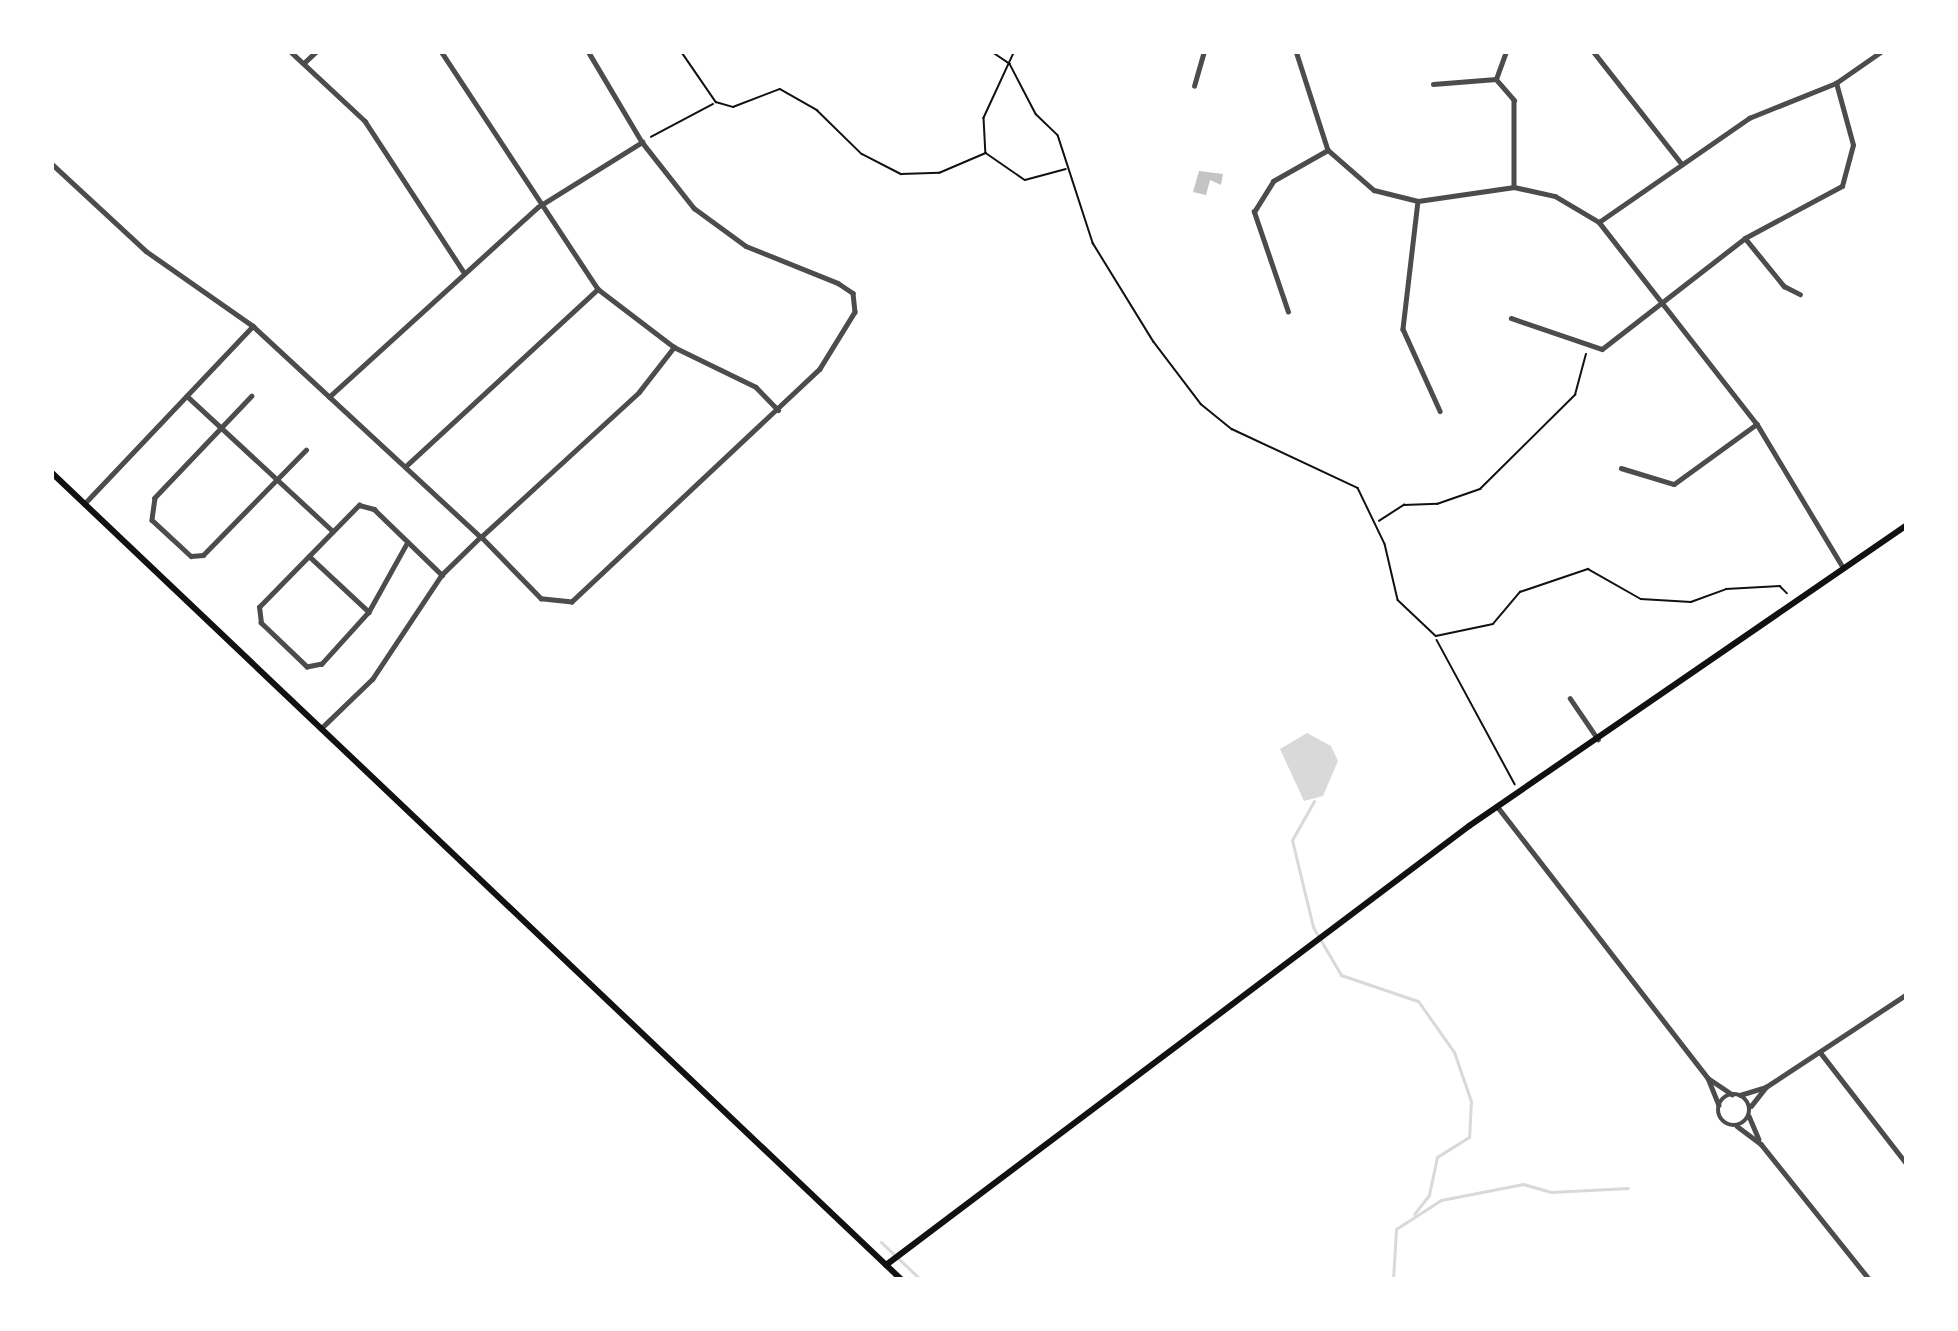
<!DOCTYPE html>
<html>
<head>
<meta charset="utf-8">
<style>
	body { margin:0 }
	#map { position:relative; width:1958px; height:1331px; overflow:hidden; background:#fff; font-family:"Titillium Web",sans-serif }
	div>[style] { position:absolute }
	.water>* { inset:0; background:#d9d9d9 }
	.stream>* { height:3px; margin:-1.5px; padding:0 1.5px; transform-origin:1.5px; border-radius:1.5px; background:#d9d9d9 }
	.building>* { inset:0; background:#c4c4c4 }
	.path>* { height:1.5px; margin:-0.75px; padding:0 0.75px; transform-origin:0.75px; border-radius:0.75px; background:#111 }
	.minor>* { height:4.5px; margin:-2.25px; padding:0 2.25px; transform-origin:2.25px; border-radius:2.25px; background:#4c4c4c }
	.minor>.ring { margin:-2.25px; padding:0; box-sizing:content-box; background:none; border:4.5px solid #4c4c4c; border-radius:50% }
	.tertiary>* { height:4.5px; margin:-2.25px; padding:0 2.25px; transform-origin:2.25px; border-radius:2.25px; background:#4c4c4c }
	.secondary>* { height:6px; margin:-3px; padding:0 3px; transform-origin:3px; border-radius:3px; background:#111 }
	span { translate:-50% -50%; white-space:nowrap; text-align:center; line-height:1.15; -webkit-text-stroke:9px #fff; paint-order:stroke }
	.frame { position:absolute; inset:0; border:54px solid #fff; pointer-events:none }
</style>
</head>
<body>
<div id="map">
	<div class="water">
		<div style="clip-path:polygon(1307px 733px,1331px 746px,1338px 761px,1323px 796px,1304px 801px,1280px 749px)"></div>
	</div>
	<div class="stream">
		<div style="left:1314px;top:801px;width:45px;rotate:119.4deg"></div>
		<div style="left:1292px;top:840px;width:89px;rotate:76.4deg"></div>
		<div style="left:1313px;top:927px;width:56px;rotate:59.7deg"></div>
		<div style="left:1341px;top:975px;width:81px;rotate:18.7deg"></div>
		<div style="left:1418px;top:1001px;width:62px;rotate:54.8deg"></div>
		<div style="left:1454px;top:1052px;width:52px;rotate:70.9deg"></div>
		<div style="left:1471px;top:1101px;width:36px;rotate:93deg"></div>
		<div style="left:1469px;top:1137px;width:38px;rotate:148deg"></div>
		<div style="left:1437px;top:1157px;width:39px;rotate:102deg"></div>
		<div style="left:1429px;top:1195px;width:24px;rotate:128deg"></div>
		<div style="left:881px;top:1242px;width:55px;rotate:43.5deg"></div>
		<div style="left:1393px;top:1280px;width:51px;rotate:-86.6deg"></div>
		<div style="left:1396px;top:1229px;width:54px;rotate:-32.8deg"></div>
		<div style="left:1441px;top:1200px;width:84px;rotate:-11deg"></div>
		<div style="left:1523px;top:1184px;width:29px;rotate:16deg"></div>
		<div style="left:1551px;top:1192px;width:77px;rotate:-3deg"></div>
	</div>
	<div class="building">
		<div style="clip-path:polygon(1199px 171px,1223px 174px,1221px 185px,1210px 180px,1206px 195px,1193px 192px)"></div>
	</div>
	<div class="path">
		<div style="left:681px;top:51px;width:62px;rotate:55.5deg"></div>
		<div style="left:716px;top:102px;width:18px;rotate:16deg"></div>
		<div style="left:733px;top:107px;width:50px;rotate:-21deg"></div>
		<div style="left:780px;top:89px;width:43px;rotate:29.6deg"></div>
		<div style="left:817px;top:110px;width:63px;rotate:44.4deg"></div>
		<div style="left:862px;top:154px;width:44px;rotate:27.1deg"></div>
		<div style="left:901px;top:174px;width:38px;rotate:-2deg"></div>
		<div style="left:939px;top:173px;width:51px;rotate:-23.1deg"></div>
		<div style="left:991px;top:51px;width:23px;rotate:34deg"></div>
		<div style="left:1010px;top:64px;width:56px;rotate:62.5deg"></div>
		<div style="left:1036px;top:114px;width:30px;rotate:44deg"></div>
		<div style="left:1058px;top:135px;width:114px;rotate:72deg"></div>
		<div style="left:1093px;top:243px;width:116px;rotate:58.4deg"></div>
		<div style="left:1154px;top:342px;width:78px;rotate:52.8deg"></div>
		<div style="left:1201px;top:404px;width:40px;rotate:39deg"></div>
		<div style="left:1232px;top:429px;width:139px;rotate:25.1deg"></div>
		<div style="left:1358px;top:488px;width:62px;rotate:64.3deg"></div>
		<div style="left:1385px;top:544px;width:57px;rotate:76.9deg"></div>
		<div style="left:1398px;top:600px;width:52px;rotate:43.5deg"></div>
		<div style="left:1436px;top:636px;width:58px;rotate:-11.9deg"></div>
		<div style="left:1493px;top:624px;width:42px;rotate:-49.8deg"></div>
		<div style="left:1520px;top:592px;width:72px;rotate:-18.7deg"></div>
		<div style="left:1588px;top:569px;width:61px;rotate:29.5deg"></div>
		<div style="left:1641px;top:599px;width:50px;rotate:3.4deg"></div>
		<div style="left:1691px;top:602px;width:37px;rotate:-20deg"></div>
		<div style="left:1726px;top:589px;width:54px;rotate:-3.2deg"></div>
		<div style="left:1780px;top:586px;width:10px;rotate:45deg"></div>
		<div style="left:1015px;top:51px;width:74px;rotate:114.8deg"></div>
		<div style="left:984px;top:118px;width:35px;rotate:87deg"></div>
		<div style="left:986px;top:153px;width:47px;rotate:34.7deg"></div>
		<div style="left:1025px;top:180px;width:42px;rotate:-15deg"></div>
		<div style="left:651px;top:137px;width:70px;rotate:-28deg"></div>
		<div style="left:1379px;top:521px;width:30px;rotate:-33deg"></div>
		<div style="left:1404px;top:505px;width:33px;rotate:-2deg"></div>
		<div style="left:1437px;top:504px;width:46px;rotate:-19.2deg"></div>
		<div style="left:1480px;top:489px;width:134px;rotate:-44.7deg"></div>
		<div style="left:1575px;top:395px;width:42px;rotate:-75deg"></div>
		<div style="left:1437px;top:640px;width:164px;rotate:61.6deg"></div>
	</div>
	<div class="minor">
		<div style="left:290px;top:51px;width:103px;rotate:43deg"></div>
		<div style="left:365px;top:121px;width:179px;rotate:56.8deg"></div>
		<div style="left:441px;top:51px;width:285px;rotate:56.6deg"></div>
		<div style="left:598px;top:289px;width:96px;rotate:37.3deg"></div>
		<div style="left:674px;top:347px;width:91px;rotate:26deg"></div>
		<div style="left:756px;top:387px;width:32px;rotate:46deg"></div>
		<div style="left:588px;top:51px;width:106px;rotate:59.3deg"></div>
		<div style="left:642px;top:142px;width:84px;rotate:51.8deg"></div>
		<div style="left:694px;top:208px;width:64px;rotate:36.2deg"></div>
		<div style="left:746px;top:246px;width:99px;rotate:21.9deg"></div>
		<div style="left:838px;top:283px;width:18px;rotate:34deg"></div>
		<div style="left:853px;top:293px;width:19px;rotate:84deg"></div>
		<div style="left:855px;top:312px;width:67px;rotate:121.6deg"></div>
		<div style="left:820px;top:369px;width:340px;rotate:136.8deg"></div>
		<div style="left:572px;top:602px;width:31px;rotate:-174deg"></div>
		<div style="left:541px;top:599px;width:86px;rotate:-134.1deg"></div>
		<div style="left:481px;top:537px;width:214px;rotate:-42.5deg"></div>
		<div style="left:639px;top:392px;width:57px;rotate:-52.1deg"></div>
		<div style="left:1296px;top:51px;width:104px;rotate:72.1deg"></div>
		<div style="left:1328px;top:150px;width:61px;rotate:41deg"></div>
		<div style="left:1374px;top:190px;width:45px;rotate:14deg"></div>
		<div style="left:1418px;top:201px;width:97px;rotate:-8.3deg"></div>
		<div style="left:1514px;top:187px;width:42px;rotate:12.4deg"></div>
		<div style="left:1555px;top:196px;width:51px;rotate:30.6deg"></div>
		<div style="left:1599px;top:222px;width:256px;rotate:52deg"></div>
		<div style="left:1757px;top:424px;width:167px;rotate:59deg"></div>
		<div style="left:1593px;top:51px;width:144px;rotate:51.8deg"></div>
		<div style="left:305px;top:62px;width:16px;rotate:-43deg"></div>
		<div style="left:1496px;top:79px;width:30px;rotate:-70deg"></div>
		<div style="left:1433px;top:84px;width:63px;rotate:-4.5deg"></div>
		<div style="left:1496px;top:79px;width:28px;rotate:49deg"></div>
		<div style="left:1514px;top:100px;width:87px;rotate:90deg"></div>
		<div style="left:1194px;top:86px;width:36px;rotate:-74deg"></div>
		<div style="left:1418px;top:201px;width:129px;rotate:96.7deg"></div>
		<div style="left:1403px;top:329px;width:90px;rotate:65.7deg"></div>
		<div style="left:1599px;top:222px;width:183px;rotate:-34.7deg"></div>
		<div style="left:1749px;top:118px;width:94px;rotate:-21.9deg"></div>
		<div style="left:1836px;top:83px;width:56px;rotate:-34.8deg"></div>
		<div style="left:1745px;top:238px;width:62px;rotate:50.9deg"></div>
		<div style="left:1784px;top:286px;width:18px;rotate:27deg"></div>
		<div style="left:1288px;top:312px;width:106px;rotate:-108.8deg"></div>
		<div style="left:1254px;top:212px;width:36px;rotate:-58deg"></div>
		<div style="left:1273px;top:181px;width:63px;rotate:-29.4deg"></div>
		<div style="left:1511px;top:318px;width:96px;rotate:18.8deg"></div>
		<div style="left:1602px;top:349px;width:181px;rotate:-37.8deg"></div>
		<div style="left:1745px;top:238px;width:110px;rotate:-28.2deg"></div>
		<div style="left:1842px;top:186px;width:42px;rotate:-75deg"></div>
		<div style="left:1853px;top:145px;width:64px;rotate:-105.3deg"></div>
		<div style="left:187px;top:396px;width:199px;rotate:42.8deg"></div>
		<div style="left:252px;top:396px;width:141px;rotate:133.6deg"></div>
		<div style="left:155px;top:498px;width:22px;rotate:98deg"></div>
		<div style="left:152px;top:520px;width:53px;rotate:42.7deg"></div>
		<div style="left:191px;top:556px;width:12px;rotate:-5deg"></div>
		<div style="left:203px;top:555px;width:147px;rotate:-45.6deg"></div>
		<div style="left:329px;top:397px;width:282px;rotate:-42.3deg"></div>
		<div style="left:538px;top:207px;width:123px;rotate:-32deg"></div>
		<div style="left:406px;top:466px;width:261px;rotate:-42.7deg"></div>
		<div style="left:1621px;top:468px;width:55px;rotate:16.8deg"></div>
		<div style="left:1674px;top:484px;width:102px;rotate:-35.9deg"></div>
		<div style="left:408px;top:542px;width:80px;rotate:119.1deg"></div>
		<div style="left:369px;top:612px;width:70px;rotate:132.1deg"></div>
		<div style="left:322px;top:664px;width:15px;rotate:169deg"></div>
		<div style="left:307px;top:667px;width:64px;rotate:-136.3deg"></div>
		<div style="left:261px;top:623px;width:16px;rotate:-97deg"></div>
		<div style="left:259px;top:607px;width:143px;rotate:-45.6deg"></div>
		<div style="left:359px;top:505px;width:16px;rotate:15deg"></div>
		<div style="left:374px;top:509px;width:95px;rotate:44.1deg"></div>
		<div style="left:309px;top:556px;width:82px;rotate:43deg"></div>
		<div style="left:1570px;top:698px;width:50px;rotate:55.7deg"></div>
		<div style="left:1497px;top:806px;width:344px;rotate:52.2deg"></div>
		<div style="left:1708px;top:1078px;width:29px;rotate:68deg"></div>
		<div style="left:1820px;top:1052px;width:142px;rotate:52.2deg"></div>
		<div style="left:1708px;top:1078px;width:29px;rotate:34deg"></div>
		<div class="ring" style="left:1718px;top:1094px;width:27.5px;height:27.5px"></div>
		<div style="left:1740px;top:1095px;width:27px;rotate:-17deg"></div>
		<div style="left:1766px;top:1087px;width:169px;rotate:-33.4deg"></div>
		<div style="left:1751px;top:1106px;width:24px;rotate:-52deg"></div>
		<div style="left:1749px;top:1116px;width:25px;rotate:67deg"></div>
		<div style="left:1737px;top:1126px;width:30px;rotate:37deg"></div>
		<div style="left:1761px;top:1144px;width:174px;rotate:51.3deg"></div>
	</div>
	<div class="tertiary">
		<div style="left:51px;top:163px;width:129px;rotate:42.8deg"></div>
		<div style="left:146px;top:251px;width:131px;rotate:35deg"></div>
		<div style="left:253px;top:326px;width:311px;rotate:42.8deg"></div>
		<div style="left:481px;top:537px;width:54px;rotate:135.7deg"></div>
		<div style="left:442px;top:575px;width:125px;rotate:123.6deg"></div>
		<div style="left:373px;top:679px;width:72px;rotate:136.1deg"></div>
		<div style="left:84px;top:504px;width:245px;rotate:-46.5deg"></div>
	</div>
	<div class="secondary">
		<div style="left:51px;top:472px;width:1173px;rotate:43.52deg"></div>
		<div style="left:886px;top:1265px;width:730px;rotate:-36.98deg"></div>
		<div style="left:1469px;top:826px;width:531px;rotate:-34.5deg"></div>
	</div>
	<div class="frame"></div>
</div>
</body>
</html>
